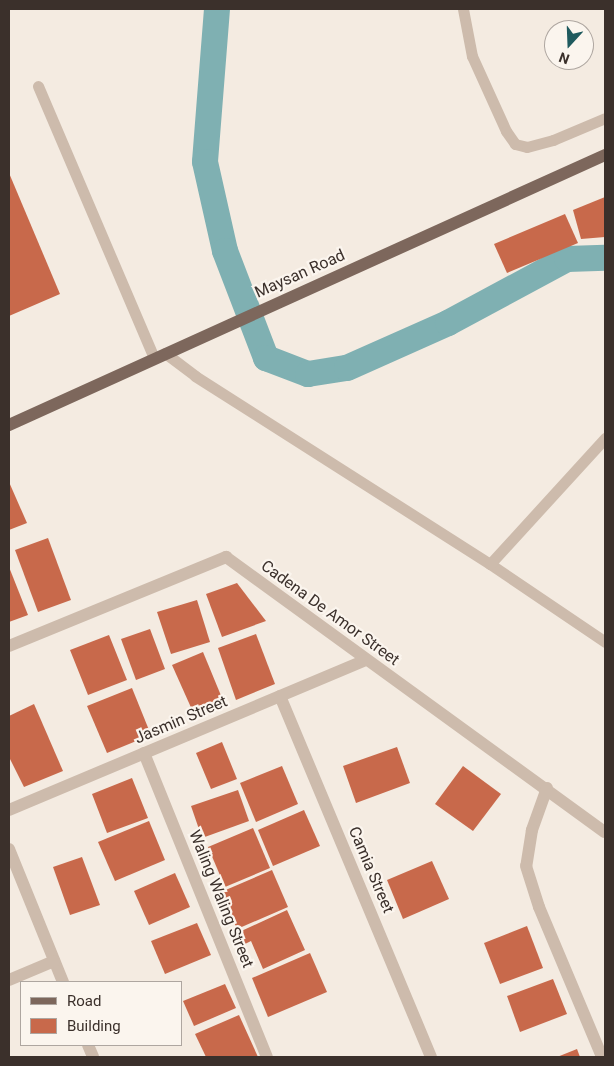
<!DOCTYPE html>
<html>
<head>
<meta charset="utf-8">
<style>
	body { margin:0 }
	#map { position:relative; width:614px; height:1066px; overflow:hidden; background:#f4ebe1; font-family:Roboto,sans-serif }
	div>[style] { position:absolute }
	.canal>* { height:26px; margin:-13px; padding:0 13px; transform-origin:13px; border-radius:13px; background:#7fb0b2 }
	.building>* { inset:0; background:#c8694b }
	.service>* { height:11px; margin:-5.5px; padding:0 5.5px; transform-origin:5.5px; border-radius:5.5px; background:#cdbbac }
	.minor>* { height:12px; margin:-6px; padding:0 6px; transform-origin:6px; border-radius:6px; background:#cdbbac }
	.primary>* { height:12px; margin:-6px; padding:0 6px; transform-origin:6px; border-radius:6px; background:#7d675c }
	span { translate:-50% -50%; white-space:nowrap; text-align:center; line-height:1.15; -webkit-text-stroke:4.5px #fbf5ee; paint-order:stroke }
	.street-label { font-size:16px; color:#3b302b }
	.frame { position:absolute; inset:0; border:10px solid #3b302b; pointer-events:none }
	.legend { position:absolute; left:20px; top:981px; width:162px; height:65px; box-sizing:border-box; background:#fbf5ee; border:1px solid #aea6a0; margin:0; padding:6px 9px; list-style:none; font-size:15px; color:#3b302b }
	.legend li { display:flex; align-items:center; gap:10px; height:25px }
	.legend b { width:25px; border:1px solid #aea6a0 }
	.north { position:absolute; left:544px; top:20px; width:50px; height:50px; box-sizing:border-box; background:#fbf5ee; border:1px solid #aea6a0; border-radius:50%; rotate:200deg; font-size:14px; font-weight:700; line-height:20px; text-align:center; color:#3b302b }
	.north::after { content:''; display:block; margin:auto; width:18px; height:22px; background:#1f5a5e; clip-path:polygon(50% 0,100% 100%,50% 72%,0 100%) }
</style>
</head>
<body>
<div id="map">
	<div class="canal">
		<div style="left:217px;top:9px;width:153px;rotate:94.5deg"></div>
		<div style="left:205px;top:162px;width:91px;rotate:77.3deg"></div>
		<div style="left:225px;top:251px;width:115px;rotate:69deg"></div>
		<div style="left:266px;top:358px;width:45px;rotate:20.9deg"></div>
		<div style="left:308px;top:374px;width:39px;rotate:-9deg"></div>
		<div style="left:347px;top:368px;width:111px;rotate:-24deg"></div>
		<div style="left:448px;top:323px;width:135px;rotate:-28.3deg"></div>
		<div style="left:567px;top:259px;width:38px;rotate:-2deg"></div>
	</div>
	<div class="building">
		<div style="clip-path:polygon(9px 173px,60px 294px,9px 316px)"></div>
		<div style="clip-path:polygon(605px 197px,605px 237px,581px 239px,573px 210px)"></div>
		<div style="clip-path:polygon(565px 214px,578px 243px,507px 273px,494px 244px)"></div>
		<div style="clip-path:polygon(9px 482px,27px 523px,9px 530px)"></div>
		<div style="clip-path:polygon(48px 538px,71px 600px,38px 612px,15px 550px)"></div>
		<div style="clip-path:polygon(9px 567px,28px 615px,9px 622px)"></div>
		<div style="clip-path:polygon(237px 583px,266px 621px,222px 637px,206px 594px)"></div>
		<div style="clip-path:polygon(197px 600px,210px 642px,171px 654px,157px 612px)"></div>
		<div style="clip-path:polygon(150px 629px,165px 669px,136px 680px,121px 639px)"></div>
		<div style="clip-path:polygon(256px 634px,275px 684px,236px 700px,218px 648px)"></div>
		<div style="clip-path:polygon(109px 635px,127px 680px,88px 695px,70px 650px)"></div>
		<div style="clip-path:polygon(203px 652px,222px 698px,193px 712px,172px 665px)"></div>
		<div style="clip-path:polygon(132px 688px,151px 735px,107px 753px,87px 706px)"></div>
		<div style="clip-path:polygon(34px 704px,63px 771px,24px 787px,9px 757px,9px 716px)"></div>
		<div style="clip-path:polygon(222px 742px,237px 779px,211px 789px,196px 753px)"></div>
		<div style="clip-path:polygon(397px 747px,410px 783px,356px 803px,343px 766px)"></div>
		<div style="clip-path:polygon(282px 766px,298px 804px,256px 822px,240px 783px)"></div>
		<div style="clip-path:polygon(463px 766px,501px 794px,473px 831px,435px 804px)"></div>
		<div style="clip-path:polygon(132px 778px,148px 818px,107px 833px,92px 794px)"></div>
		<div style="clip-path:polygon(238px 790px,249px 821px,202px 838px,191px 806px)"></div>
		<div style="clip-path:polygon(304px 810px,320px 846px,273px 866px,258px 830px)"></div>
		<div style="clip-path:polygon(149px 821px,165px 860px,115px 881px,98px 842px)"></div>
		<div style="clip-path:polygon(253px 828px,270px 868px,225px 887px,208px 847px)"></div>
		<div style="clip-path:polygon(82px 857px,100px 905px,70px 915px,53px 867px)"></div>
		<div style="clip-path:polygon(432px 861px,449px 899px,403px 919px,387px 880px)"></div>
		<div style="clip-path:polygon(272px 870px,288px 907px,237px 929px,221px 892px)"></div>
		<div style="clip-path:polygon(175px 873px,190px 907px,149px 925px,134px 891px)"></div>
		<div style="clip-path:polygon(287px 910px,305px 950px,263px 969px,251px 941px,243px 945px,237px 933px)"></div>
		<div style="clip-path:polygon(197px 923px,211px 955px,165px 974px,151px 941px)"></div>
		<div style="clip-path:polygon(527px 926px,543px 968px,500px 984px,484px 943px)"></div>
		<div style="clip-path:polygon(310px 953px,327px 992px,268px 1017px,252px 978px)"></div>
		<div style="clip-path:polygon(553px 979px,567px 1014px,520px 1032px,507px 996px)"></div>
		<div style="clip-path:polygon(225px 984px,236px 1008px,194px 1026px,183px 1001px)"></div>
		<div style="clip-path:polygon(239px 1015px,258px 1057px,206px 1057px,195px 1034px)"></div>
		<div style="clip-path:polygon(577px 1049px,580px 1057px,557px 1057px)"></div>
	</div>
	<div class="service">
		<div style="left:463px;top:9px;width:48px;rotate:79.2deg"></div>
		<div style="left:472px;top:56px;width:82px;rotate:65.6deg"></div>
		<div style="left:506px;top:131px;width:16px;rotate:55deg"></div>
		<div style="left:515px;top:144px;width:12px;rotate:14deg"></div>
		<div style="left:527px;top:147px;width:27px;rotate:-15deg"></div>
		<div style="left:553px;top:140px;width:56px;rotate:-22.9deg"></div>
		<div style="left:38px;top:86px;width:296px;rotate:66.9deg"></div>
		<div style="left:165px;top:353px;width:38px;rotate:37deg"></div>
		<div style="left:195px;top:376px;width:350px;rotate:32.5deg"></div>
		<div style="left:490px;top:564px;width:139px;rotate:34.1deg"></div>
		<div style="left:490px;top:564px;width:171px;rotate:-47.6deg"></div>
	</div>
	<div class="minor">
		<div style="left:9px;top:646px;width:235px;rotate:-22.3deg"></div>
		<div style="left:226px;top:557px;width:468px;rotate:36deg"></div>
		<div style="left:280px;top:696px;width:391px;rotate:67.3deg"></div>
		<div style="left:144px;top:753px;width:328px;rotate:68deg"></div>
		<div style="left:547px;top:788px;width:45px;rotate:109.7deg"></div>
		<div style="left:532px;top:830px;width:36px;rotate:99deg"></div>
		<div style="left:526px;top:866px;width:43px;rotate:72.4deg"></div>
		<div style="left:539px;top:907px;width:163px;rotate:67.2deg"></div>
		<div style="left:9px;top:810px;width:387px;rotate:-22.8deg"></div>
		<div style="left:9px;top:849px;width:144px;rotate:67.9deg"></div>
		<div style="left:9px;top:980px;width:49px;rotate:-22.9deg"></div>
		<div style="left:88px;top:1045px;width:13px;rotate:67deg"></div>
	</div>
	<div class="primary">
		<div style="left:9px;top:425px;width:654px;rotate:-24.37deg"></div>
	</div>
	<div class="street-label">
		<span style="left:300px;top:274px;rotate:-24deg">Maysan Road</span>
		<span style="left:330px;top:613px;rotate:36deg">Cadena De Amor Street</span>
		<span style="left:181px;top:720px;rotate:-23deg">Jasmin Street</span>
		<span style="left:371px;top:870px;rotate:67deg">Camia Street</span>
		<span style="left:221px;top:899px;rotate:68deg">Waling Waling Street</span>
	</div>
	<div class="frame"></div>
	<ul class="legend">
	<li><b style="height:6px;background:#7d675c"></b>Road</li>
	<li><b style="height:14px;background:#c8694b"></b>Building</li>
	</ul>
	<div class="north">N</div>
</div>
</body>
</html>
